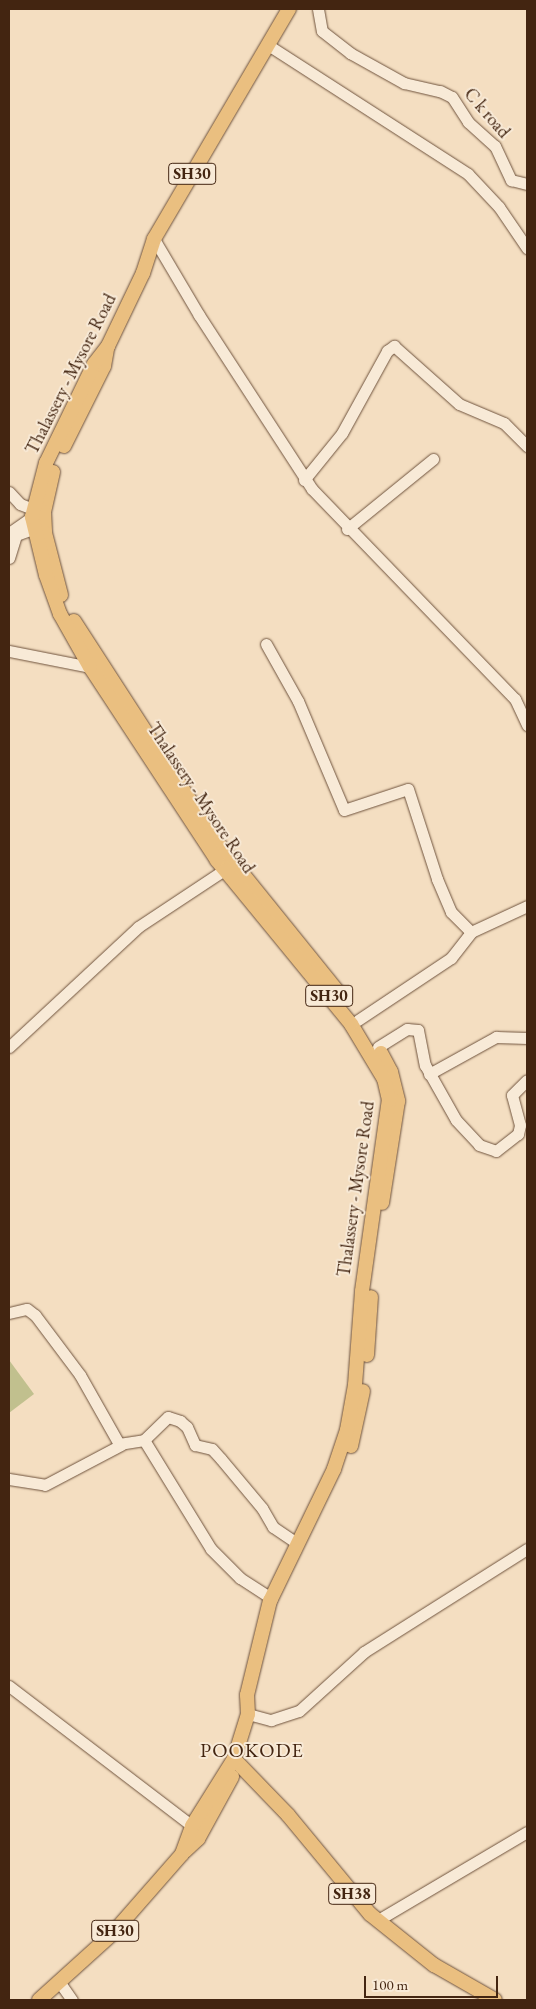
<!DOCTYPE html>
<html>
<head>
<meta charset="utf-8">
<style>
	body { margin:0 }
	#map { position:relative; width:536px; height:2009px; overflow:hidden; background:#f4dec1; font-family:"EB Garamond",serif }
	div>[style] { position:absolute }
	.green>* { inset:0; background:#c1c08e }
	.roads { filter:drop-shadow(0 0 1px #6f533d) drop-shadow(0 0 1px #6f533d) }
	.minor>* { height:11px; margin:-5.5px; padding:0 5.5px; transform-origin:5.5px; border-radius:5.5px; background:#f8ead7 }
	.major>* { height:14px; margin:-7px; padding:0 7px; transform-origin:7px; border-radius:7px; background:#eabf80 }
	span { translate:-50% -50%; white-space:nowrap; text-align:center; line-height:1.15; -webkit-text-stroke:4px #f8ead7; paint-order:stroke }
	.shield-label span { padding:1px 4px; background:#f8ead7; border:1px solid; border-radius:4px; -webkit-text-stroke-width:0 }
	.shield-label { font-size:16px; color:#432511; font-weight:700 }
	.street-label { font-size:18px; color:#432511 }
	.quarter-label { font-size:20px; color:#432511; letter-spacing:1px }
	.frame { position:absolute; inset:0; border:10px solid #432511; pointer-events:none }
	.scale { position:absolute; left:364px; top:1976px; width:134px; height:22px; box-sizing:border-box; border:2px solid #432511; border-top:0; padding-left:6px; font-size:15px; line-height:18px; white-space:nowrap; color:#432511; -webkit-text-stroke:4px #f8ead7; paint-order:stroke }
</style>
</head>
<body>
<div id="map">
	<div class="green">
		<div style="clip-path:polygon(9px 1360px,34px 1394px,9px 1413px)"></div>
	</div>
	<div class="roads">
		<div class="minor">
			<div style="left:318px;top:9px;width:22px;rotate:80deg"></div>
			<div style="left:322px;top:31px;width:36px;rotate:38deg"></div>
			<div style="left:350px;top:53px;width:62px;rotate:29.1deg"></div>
			<div style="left:404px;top:83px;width:37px;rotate:13deg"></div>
			<div style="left:440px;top:91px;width:13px;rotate:27deg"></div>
			<div style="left:452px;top:97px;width:30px;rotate:57deg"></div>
			<div style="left:468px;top:122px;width:36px;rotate:42deg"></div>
			<div style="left:495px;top:146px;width:38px;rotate:65deg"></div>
			<div style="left:511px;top:180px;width:16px;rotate:14deg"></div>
			<div style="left:268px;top:45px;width:238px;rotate:32.8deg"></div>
			<div style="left:468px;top:174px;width:45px;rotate:46.8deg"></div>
			<div style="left:499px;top:207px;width:50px;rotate:55.7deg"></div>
			<div style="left:154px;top:239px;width:88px;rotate:59.4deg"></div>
			<div style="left:199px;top:315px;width:207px;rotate:57deg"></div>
			<div style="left:312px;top:489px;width:292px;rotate:46deg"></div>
			<div style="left:515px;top:699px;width:29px;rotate:65deg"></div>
			<div style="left:304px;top:480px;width:60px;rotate:-51deg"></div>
			<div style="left:342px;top:433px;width:94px;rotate:-61.2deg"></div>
			<div style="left:387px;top:351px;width:9px;rotate:-36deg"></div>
			<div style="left:394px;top:346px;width:87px;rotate:41.7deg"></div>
			<div style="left:459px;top:404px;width:49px;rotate:22.9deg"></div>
			<div style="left:504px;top:423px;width:33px;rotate:45deg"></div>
			<div style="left:9px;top:492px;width:16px;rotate:47deg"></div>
			<div style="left:20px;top:504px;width:14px;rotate:21deg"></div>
			<div style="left:347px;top:529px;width:111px;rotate:-39.1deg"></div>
			<div style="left:9px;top:533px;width:28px;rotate:-35deg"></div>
			<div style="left:9px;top:558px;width:24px;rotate:-73deg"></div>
			<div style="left:16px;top:535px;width:20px;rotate:-20deg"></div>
			<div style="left:266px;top:644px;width:65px;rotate:60.7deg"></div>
			<div style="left:298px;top:701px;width:118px;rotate:67.1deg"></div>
			<div style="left:344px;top:810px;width:67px;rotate:-18.2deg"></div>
			<div style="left:408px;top:789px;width:95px;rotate:72.1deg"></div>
			<div style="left:437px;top:879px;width:36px;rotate:67deg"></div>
			<div style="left:451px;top:912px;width:28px;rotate:45deg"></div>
			<div style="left:9px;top:651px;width:83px;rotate:11.2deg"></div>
			<div style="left:358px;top:1020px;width:112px;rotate:-33.7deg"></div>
			<div style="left:451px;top:958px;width:33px;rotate:-52deg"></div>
			<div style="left:471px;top:932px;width:62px;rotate:-24.9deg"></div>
			<div style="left:9px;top:1047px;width:176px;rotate:-42.9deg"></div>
			<div style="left:138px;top:927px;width:103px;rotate:-33.5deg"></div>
			<div style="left:378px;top:1047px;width:34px;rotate:-32deg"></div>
			<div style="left:407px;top:1029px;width:11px;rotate:5deg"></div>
			<div style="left:418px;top:1030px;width:36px;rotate:79deg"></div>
			<div style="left:425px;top:1065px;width:63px;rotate:60.6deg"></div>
			<div style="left:456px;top:1120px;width:34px;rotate:47deg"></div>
			<div style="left:479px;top:1145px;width:18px;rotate:19deg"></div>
			<div style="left:496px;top:1151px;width:28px;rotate:-38deg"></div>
			<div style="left:518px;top:1134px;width:9px;rotate:-77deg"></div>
			<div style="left:520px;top:1125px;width:31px;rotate:-105deg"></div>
			<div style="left:512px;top:1095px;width:21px;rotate:-45deg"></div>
			<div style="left:429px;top:1074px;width:77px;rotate:-28.9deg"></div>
			<div style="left:496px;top:1037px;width:31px;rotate:2deg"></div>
			<div style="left:9px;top:1313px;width:18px;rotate:-13deg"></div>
			<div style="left:27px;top:1309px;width:10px;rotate:37deg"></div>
			<div style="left:35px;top:1315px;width:75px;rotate:53.1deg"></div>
			<div style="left:80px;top:1375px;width:79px;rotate:60.5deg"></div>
			<div style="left:119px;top:1444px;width:25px;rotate:-9deg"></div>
			<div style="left:144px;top:1440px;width:128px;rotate:58.4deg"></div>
			<div style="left:211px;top:1549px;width:41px;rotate:45deg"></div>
			<div style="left:240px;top:1578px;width:38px;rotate:33deg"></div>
			<div style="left:144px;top:1440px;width:33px;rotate:-44deg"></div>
			<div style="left:168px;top:1417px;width:13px;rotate:18deg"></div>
			<div style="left:180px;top:1421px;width:9px;rotate:41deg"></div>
			<div style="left:187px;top:1427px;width:20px;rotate:66deg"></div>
			<div style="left:195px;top:1445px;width:17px;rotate:13deg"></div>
			<div style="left:212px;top:1449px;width:13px;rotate:48deg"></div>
			<div style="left:221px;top:1459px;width:64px;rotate:50.1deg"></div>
			<div style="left:262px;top:1508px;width:22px;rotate:60deg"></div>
			<div style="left:273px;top:1527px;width:29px;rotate:34deg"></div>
			<div style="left:9px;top:1479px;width:36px;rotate:9deg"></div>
			<div style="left:45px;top:1485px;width:86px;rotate:-27.8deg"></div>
			<div style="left:9px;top:1686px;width:230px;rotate:37.4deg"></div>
			<div style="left:248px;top:1714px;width:24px;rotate:15deg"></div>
			<div style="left:271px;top:1720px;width:29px;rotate:-18deg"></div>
			<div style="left:299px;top:1711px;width:88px;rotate:-42.2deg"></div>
			<div style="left:364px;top:1652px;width:193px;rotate:-32.3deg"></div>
			<div style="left:378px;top:1920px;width:173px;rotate:-30.6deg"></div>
			<div style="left:60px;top:1983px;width:21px;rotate:55deg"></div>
		</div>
		<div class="major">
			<div style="left:64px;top:446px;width:89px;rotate:-63.4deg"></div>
			<div style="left:104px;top:366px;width:17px;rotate:-80deg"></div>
			<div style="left:53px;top:472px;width:41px;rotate:102.7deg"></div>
			<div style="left:44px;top:512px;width:21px;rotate:87deg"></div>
			<div style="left:45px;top:533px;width:64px;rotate:75.5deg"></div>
			<div style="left:74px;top:621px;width:263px;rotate:57.1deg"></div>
			<div style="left:217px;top:842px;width:193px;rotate:51.1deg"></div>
			<div style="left:381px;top:1053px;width:21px;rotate:62deg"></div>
			<div style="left:391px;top:1072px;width:30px;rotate:76deg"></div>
			<div style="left:398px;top:1101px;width:103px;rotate:98.9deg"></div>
			<div style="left:367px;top:1355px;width:58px;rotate:-86.1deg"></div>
			<div style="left:351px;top:1446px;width:56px;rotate:-77.7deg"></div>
			<div style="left:234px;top:1759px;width:78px;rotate:46deg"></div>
			<div style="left:288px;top:1815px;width:129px;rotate:50.4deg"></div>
			<div style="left:370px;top:1914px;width:82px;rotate:38.6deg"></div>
			<div style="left:434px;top:1965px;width:70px;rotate:29.8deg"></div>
			<div style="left:185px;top:1851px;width:18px;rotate:-43deg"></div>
			<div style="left:198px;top:1839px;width:71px;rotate:-61.3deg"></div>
			<div style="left:39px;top:2000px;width:98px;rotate:-42.1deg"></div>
			<div style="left:112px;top:1934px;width:106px;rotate:-48.8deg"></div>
			<div style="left:182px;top:1854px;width:30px;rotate:-70deg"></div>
			<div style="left:192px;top:1826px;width:79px;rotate:-57.9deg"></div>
			<div style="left:234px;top:1759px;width:47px;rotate:-72.7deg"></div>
			<div style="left:248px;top:1714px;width:19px;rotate:-93deg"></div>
			<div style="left:247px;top:1695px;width:97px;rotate:-76.3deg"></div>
			<div style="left:270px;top:1601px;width:147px;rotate:-64.1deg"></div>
			<div style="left:334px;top:1469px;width:41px;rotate:-71.6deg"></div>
			<div style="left:347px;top:1430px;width:46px;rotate:-79.9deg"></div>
			<div style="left:355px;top:1385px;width:94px;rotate:-85.7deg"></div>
			<div style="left:362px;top:1291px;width:193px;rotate:-82deg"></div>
			<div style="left:389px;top:1100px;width:22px;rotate:-103deg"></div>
			<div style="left:384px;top:1079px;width:64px;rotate:-121deg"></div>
			<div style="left:351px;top:1024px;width:212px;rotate:-129.3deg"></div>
			<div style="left:217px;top:860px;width:231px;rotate:-123.3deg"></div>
			<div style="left:90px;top:667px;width:61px;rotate:-119.5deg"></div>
			<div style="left:60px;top:614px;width:41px;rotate:-109.7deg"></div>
			<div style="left:46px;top:575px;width:60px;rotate:-103.6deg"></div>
			<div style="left:32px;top:517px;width:56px;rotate:-75.5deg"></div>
			<div style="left:46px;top:463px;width:110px;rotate:-64.1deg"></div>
			<div style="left:94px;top:364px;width:23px;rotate:-52deg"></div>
			<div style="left:108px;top:346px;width:81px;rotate:-64.4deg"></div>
			<div style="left:143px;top:273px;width:36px;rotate:-72deg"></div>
			<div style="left:154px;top:239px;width:267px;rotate:-59.6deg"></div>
		</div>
	</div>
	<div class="shield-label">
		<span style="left:192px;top:174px">SH30</span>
		<span style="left:329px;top:996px">SH30</span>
		<span style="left:352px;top:1894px">SH38</span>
		<span style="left:115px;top:1931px">SH30</span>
	</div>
	<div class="street-label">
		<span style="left:487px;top:113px;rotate:49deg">C k road</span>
		<span style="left:71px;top:374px;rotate:-63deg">Thalassery - Mysore Road</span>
		<span style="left:201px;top:798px;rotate:56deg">Thalassery - Mysore Road</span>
		<span style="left:356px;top:1189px;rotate:-82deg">Thalassery - Mysore Road</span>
	</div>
	<div class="quarter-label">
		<span style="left:252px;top:1750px">POOKODE</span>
	</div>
	<div class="frame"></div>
	<div class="scale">100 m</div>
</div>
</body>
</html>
